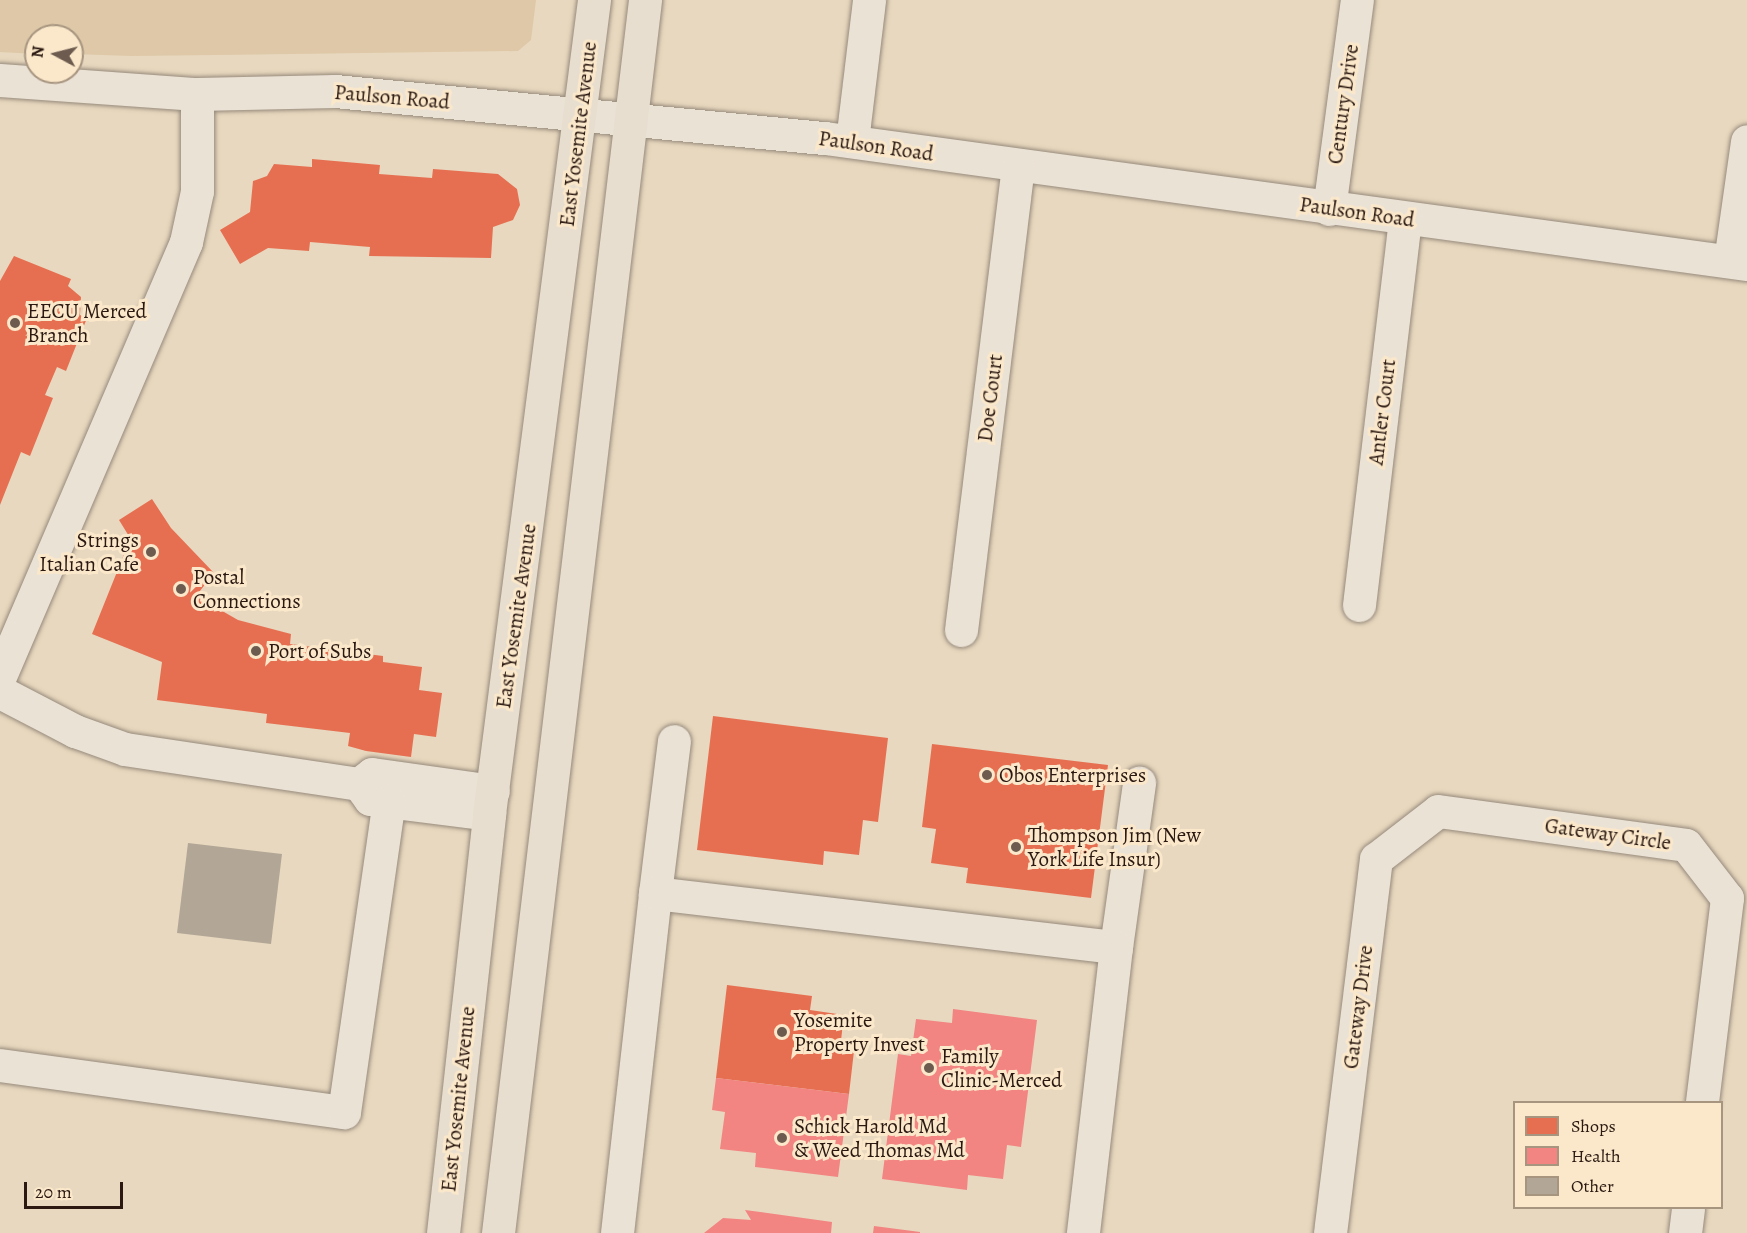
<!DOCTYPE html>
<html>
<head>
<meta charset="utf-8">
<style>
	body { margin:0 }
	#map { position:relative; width:1747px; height:1233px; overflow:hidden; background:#e8d8bf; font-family:Alegreya,serif }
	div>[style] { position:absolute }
	.green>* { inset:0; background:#dec8a7 }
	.shops>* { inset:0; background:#e76f51 }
	.health>* { inset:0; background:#f28482 }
	.building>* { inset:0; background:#b2a696 }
	.roads { filter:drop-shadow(0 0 2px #968a7b) drop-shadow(0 0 2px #968a7b) }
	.minor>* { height:33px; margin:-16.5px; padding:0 16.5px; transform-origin:16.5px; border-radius:16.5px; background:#ebe2d6 }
	.major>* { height:33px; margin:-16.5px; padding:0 16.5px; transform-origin:16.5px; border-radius:16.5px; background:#e7decf }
	.dots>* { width:16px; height:16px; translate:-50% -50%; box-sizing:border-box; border:3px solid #fbe8ca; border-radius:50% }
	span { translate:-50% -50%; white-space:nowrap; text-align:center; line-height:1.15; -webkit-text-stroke:6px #fbe8ca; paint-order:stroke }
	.street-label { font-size:21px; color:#2a1811 }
	.poi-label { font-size:21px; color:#2a1811 }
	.left { translate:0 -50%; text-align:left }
	.right { translate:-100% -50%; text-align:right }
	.legend { position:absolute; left:1513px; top:1101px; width:210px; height:108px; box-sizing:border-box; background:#fbe8ca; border:2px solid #a79580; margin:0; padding:8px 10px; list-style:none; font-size:18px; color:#2a1811 }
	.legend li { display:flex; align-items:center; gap:12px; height:30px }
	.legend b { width:30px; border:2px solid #a79580 }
	.north { position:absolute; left:24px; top:24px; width:60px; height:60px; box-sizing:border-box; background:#fbe8ca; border:2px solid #a79580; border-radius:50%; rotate:277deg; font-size:16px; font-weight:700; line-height:24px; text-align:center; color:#2a1811 }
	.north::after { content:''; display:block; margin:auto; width:21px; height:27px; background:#6c5b4e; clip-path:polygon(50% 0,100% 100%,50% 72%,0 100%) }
	.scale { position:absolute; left:24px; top:1182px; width:99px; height:27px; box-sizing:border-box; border:3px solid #2a1811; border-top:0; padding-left:8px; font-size:18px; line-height:21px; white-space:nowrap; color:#2a1811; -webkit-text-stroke:4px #fbe8ca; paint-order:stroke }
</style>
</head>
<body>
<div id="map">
	<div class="green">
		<div style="clip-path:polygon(0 0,536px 0,531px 40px,518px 51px,132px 56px,72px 54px,72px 36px,36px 36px,36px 54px,0 52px)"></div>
	</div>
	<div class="shops">
		<div style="clip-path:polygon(312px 159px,380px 165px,379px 174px,432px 178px,433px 169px,498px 174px,517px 189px,520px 205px,513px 220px,493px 227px,491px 258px,369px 256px,370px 247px,310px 242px,309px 251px,268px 248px,240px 264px,220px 230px,250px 212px,253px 181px,267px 176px,274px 164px,312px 167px)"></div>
		<div style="clip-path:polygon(14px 256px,71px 279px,68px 286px,81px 297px,80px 315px,87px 318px,66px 371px,57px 367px,45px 395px,53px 398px,30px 456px,21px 452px,0 505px,0 281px)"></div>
		<div style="clip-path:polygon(152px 499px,171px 528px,214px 573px,196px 596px,238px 620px,291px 634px,290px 644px,383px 656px,383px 662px,422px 667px,419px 690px,442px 693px,436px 737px,414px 734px,411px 757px,366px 751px,348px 746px,350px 733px,266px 723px,267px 714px,157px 700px,162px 662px,92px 634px,127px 547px,135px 546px,119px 520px)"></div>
		<div style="clip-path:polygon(713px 716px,888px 738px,878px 822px,863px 820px,859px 855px,824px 851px,823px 865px,697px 850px)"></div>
		<div style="clip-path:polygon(932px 744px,1108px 765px,1091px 898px,966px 883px,968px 868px,931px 863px,936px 829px,922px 827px)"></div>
		<div style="clip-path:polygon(727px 985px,812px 996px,810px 1010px,844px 1015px,840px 1049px,854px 1051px,849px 1094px,716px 1078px)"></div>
	</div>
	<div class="health">
		<div style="clip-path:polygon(953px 1009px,1037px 1020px,1021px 1147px,1007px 1145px,1003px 1179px,968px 1175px,967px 1190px,882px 1179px,898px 1054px,911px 1056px,916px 1019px,952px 1023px)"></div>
		<div style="clip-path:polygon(716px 1078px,849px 1094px,838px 1177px,755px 1167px,756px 1153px,720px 1149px,725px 1112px,712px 1110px)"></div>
		<div style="clip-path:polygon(745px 1210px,832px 1222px,831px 1233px,704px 1233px,723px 1218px,751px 1220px)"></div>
		<div style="clip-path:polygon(874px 1226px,920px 1232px,920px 1233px,873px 1233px)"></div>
	</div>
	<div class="building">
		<div style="clip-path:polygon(188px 843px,282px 854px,271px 944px,177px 933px)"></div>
	</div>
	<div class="roads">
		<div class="minor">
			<div style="left:0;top:80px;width:197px;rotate:4.1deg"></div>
			<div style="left:197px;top:94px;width:138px;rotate:-1.2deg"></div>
			<div style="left:335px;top:91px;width:492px;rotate:5.5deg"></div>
			<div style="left:825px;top:138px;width:931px;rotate:7.78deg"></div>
			<div style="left:852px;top:141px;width:142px;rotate:-83.1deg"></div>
			<div style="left:1329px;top:209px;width:211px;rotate:-82.4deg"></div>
			<div style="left:1730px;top:261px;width:121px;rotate:-81.9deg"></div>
			<div style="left:1359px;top:605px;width:389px;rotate:-83.2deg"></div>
			<div style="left:961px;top:630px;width:467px;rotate:-83deg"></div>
			<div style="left:0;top:676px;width:472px;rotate:-66.8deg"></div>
			<div style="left:186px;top:242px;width:52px;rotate:-77.8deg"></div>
			<div style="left:197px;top:191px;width:97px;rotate:-90deg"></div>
			<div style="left:0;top:692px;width:85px;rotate:27.5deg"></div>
			<div style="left:75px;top:731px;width:53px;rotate:19.8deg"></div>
			<div style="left:125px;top:749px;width:237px;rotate:8.5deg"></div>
			<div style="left:489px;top:814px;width:120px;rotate:-172.8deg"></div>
			<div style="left:370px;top:799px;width:19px;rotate:-126deg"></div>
			<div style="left:359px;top:784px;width:16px;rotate:-38deg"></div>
			<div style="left:372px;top:774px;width:122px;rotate:8deg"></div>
			<div style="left:655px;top:893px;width:153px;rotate:-82.9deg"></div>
			<div style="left:1116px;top:947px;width:166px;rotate:-82deg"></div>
			<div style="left:0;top:1065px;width:347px;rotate:7.8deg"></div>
			<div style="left:344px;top:1112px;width:314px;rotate:-81.8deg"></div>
			<div style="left:617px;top:1233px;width:342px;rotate:-83.6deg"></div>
			<div style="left:655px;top:893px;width:464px;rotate:6.7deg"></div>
			<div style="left:1116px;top:947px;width:288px;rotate:96.6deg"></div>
			<div style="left:1330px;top:1233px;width:377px;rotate:-83deg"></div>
			<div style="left:1376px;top:859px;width:78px;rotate:-37.7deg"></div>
			<div style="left:1438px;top:811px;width:250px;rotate:7.8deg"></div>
			<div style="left:1686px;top:845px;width:67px;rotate:52.3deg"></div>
			<div style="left:1727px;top:898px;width:206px;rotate:97deg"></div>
			<div style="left:1685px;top:1233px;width:25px;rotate:-83deg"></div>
		</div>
		<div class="major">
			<div style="left:443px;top:1233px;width:422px;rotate:-83.7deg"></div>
			<div style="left:489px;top:814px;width:821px;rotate:-82.65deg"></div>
			<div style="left:498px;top:1233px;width:1242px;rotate:-83.2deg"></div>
		</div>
	</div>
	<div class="dots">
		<div style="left:15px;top:323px;background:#6c5b4e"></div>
		<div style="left:151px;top:552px;background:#6c5b4e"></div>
		<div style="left:181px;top:589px;background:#6c5b4e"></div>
		<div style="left:256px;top:651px;background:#6c5b4e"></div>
		<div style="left:987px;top:775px;background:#6c5b4e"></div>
		<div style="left:1016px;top:847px;background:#6c5b4e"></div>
		<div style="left:782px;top:1032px;background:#6c5b4e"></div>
		<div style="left:929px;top:1068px;background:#6c5b4e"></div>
		<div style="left:782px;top:1138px;background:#6c5b4e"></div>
	</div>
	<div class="street-label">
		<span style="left:392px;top:97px;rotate:5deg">Paulson Road</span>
		<span style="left:1343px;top:104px;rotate:-82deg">Century Drive</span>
		<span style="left:578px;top:134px;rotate:-83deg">East Yosemite Avenue</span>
		<span style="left:876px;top:146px;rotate:8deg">Paulson Road</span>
		<span style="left:1357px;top:212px;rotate:8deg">Paulson Road</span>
		<span style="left:990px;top:398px;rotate:-83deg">Doe Court</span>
		<span style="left:1382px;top:412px;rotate:-83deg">Antler Court</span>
		<span style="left:516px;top:616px;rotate:-82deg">East Yosemite Avenue</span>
		<span style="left:1608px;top:834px;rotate:8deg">Gateway Circle</span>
		<span style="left:1358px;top:1007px;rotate:-83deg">Gateway Drive</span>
		<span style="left:458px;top:1099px;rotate:-84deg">East Yosemite Avenue</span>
	</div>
	<div class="poi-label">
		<span class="left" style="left:27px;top:323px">EECU Merced<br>Branch</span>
		<span class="right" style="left:139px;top:552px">Strings<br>Italian Cafe</span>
		<span class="left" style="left:193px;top:589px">Postal<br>Connections</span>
		<span class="left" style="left:268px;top:651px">Port of Subs</span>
		<span class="left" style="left:999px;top:775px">Obos Enterprises</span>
		<span class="left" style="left:1028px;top:847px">Thompson Jim (New<br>York Life Insur)</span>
		<span class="left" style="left:794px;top:1032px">Yosemite<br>Property Invest</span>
		<span class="left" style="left:941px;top:1068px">Family<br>Clinic-Merced</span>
		<span class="left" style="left:794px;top:1138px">Schick Harold Md<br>&amp; Weed Thomas Md</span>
	</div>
	<ul class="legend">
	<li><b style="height:16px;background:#e76f51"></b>Shops</li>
	<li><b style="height:16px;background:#f28482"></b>Health</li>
	<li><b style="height:16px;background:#b2a696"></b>Other</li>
	</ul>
	<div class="north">N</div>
	<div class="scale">20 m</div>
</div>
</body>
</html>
